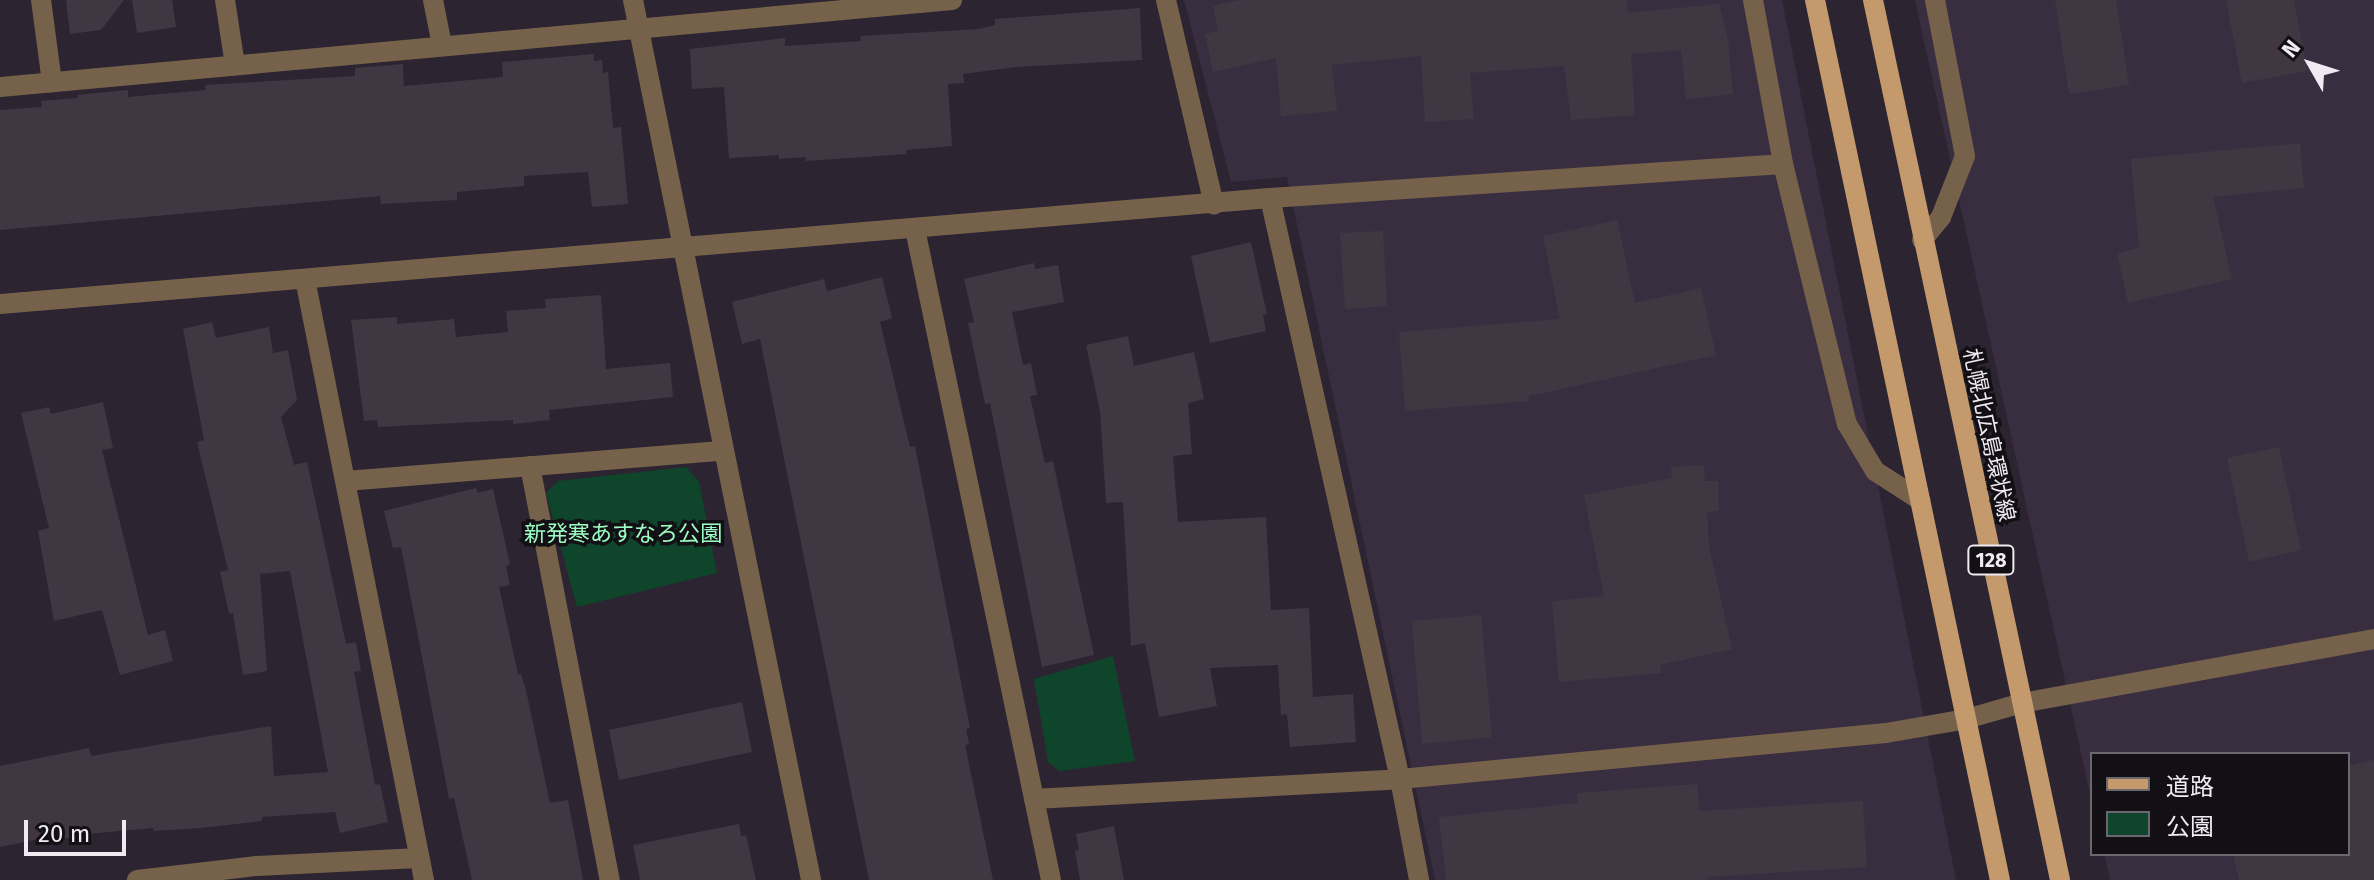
<!DOCTYPE html>
<html>
<head>
<meta charset="utf-8">
<style>
	body { margin:0 }
	#map { position:relative; width:2374px; height:880px; overflow:hidden; background:#2c2431; font-family:"Fira Sans","Noto Sans JP",sans-serif }
	div>[style] { position:absolute }
	.built>* { inset:0; background:#392e40 }
	.green>* { inset:0; background:#0f452a }
	.building>* { inset:0; background:#413743 }
	.minor>* { height:20px; margin:-10px; padding:0 10px; transform-origin:10px; border-radius:10px; background:#76614b }
	.major>* { height:20px; margin:-10px; padding:0 10px; transform-origin:10px; border-radius:10px; background:#c4996c }
	span { translate:-50% -50%; white-space:nowrap; text-align:center; line-height:1.15; -webkit-text-stroke:7px #120f15; paint-order:stroke }
	.shield-label span { padding:2px 6px; background:#120f15; border:2px solid; border-radius:6px; -webkit-text-stroke-width:0 }
	.shield-label { font-size:20px; color:#f0ebf3; font-weight:700 }
	.street-label { font-size:22px; color:#f0ebf3 }
	.park-label { font-size:22px; color:#9bfdc3 }
	.legend { position:absolute; left:2090px; top:752px; width:260px; height:104px; box-sizing:border-box; background:#120f15; border:2px solid #6b676e; margin:0; padding:10px 14px; list-style:none; font-size:24px; color:#f0ebf3 }
	.legend li { display:flex; align-items:center; gap:16px; height:40px }
	.legend b { width:40px; border:2px solid #6b676e }
	.north { position:absolute; left:2270px; top:24px; width:80px; height:80px; -webkit-text-stroke:6px #120f15; paint-order:stroke; rotate:309deg; font-size:22px; font-weight:700; line-height:32px; text-align:center; color:#f0ebf3 }
	.north::after { content:''; display:block; margin:auto; width:28px; height:36px; background:#f0ebf3; clip-path:polygon(50% 0,100% 100%,50% 72%,0 100%) }
	.scale { position:absolute; left:24px; top:820px; width:102px; height:36px; box-sizing:border-box; border:4px solid #f0ebf3; border-top:0; padding-left:10px; font-size:24px; line-height:28px; white-space:nowrap; color:#f0ebf3; -webkit-text-stroke:6px #120f15; paint-order:stroke }
</style>
</head>
<body>
<div id="map">
	<div class="built">
		<div style="clip-path:polygon(1184px 0,1782px 0,1956px 880px,1435px 880px,1287px 177px,1231px 182px)"></div>
		<div style="clip-path:polygon(1915px 0,2374px 0,2374px 880px,2110px 880px,2104px 854px,2348px 854px,2348px 754px,2092px 754px,2092px 803px)"></div>
	</div>
	<div class="green">
		<div style="clip-path:polygon(686px 467px,699px 482px,717px 573px,577px 607px,546px 493px,558px 481px)"></div>
		<div style="clip-path:polygon(1113px 656px,1135px 761px,1059px 771px,1048px 762px,1034px 679px)"></div>
	</div>
	<div class="building">
		<div style="clip-path:polygon(66px 0,124px 0,101px 30px,70px 34px)"></div>
		<div style="clip-path:polygon(132px 0,172px 0,176px 27px,137px 33px)"></div>
		<div style="clip-path:polygon(1239px 0,1627px 0,1628px 13px,1719px 4px,1728px 39px,1733px 94px,1686px 99px,1681px 50px,1631px 54px,1635px 115px,1571px 120px,1564px 66px,1470px 73px,1474px 119px,1425px 122px,1421px 56px,1332px 65px,1337px 111px,1281px 116px,1276px 58px,1213px 72px,1205px 34px,1218px 31px,1213px 6px)"></div>
		<div style="clip-path:polygon(2055px 0,2116px 0,2129px 85px,2069px 94px)"></div>
		<div style="clip-path:polygon(2226px 0,2294px 0,2307px 71px,2242px 83px)"></div>
		<div style="clip-path:polygon(1140px 8px,1142px 60px,1016px 67px,963px 74px,964px 83px,948px 84px,952px 146px,906px 150px,907px 154px,806px 161px,805px 157px,779px 159px,779px 155px,729px 158px,724px 87px,692px 89px,690px 49px,785px 38px,785px 46px,861px 41px,860px 36px,979px 29px,995px 25px,995px 19px)"></div>
		<div style="clip-path:polygon(594px 54px,594px 61px,602px 60px,603px 73px,608px 72px,613px 128px,621px 127px,628px 204px,592px 207px,588px 172px,524px 176px,524px 186px,457px 192px,457px 200px,381px 204px,380px 196px,0 230px,0 110px,42px 107px,41px 101px,78px 98px,77px 95px,128px 90px,128px 97px,206px 90px,205px 85px,355px 76px,355px 68px,403px 64px,404px 86px,503px 77px,502px 62px)"></div>
		<div style="clip-path:polygon(2300px 143px,2304px 188px,2213px 197px,2232px 279px,2128px 303px,2117px 253px,2139px 248px,2131px 159px)"></div>
		<div style="clip-path:polygon(1617px 220px,1635px 303px,1701px 288px,1716px 355px,1529px 396px,1529px 401px,1405px 411px,1399px 332px,1560px 319px,1543px 236px)"></div>
		<div style="clip-path:polygon(1383px 231px,1387px 306px,1345px 309px,1340px 233px)"></div>
		<div style="clip-path:polygon(1251px 242px,1267px 314px,1263px 315px,1266px 331px,1210px 343px,1191px 256px)"></div>
		<div style="clip-path:polygon(1034px 263px,1035px 269px,1058px 265px,1064px 302px,1012px 312px,1023px 365px,1031px 363px,1037px 395px,1030px 396px,1045px 463px,1053px 461px,1094px 655px,1042px 667px,990px 403px,985px 404px,968px 323px,974px 322px,964px 279px)"></div>
		<div style="clip-path:polygon(882px 277px,892px 318px,880px 322px,910px 447px,915px 446px,970px 728px,966px 729px,969px 744px,965px 745px,993px 880px,869px 880px,760px 339px,742px 344px,732px 302px,824px 279px,827px 291px)"></div>
		<div style="clip-path:polygon(601px 295px,606px 369px,670px 363px,673px 397px,549px 410px,550px 420px,513px 424px,513px 420px,378px 427px,377px 420px,364px 421px,351px 320px,397px 317px,397px 324px,454px 319px,456px 337px,508px 332px,506px 311px,546px 308px,545px 299px)"></div>
		<div style="clip-path:polygon(212px 322px,216px 338px,269px 327px,273px 353px,288px 350px,297px 400px,281px 417px,294px 465px,307px 462px,346px 644px,356px 642px,361px 671px,354px 672px,375px 785px,380px 784px,388px 822px,340px 833px,335px 812px,262px 817px,262px 821px,201px 828px,154px 831px,153px 828px,76px 835px,76px 838px,43px 838px,0 847px,0 766px,89px 748px,91px 756px,271px 726px,274px 776px,328px 772px,290px 571px,260px 574px,267px 671px,243px 675px,233px 613px,229px 614px,220px 572px,228px 570px,197px 442px,204px 440px,183px 329px)"></div>
		<div style="clip-path:polygon(1128px 336px,1134px 366px,1194px 352px,1204px 399px,1188px 403px,1192px 454px,1173px 456px,1178px 522px,1266px 517px,1271px 610px,1309px 608px,1313px 697px,1353px 694px,1356px 742px,1290px 747px,1287px 714px,1281px 715px,1278px 665px,1210px 668px,1217px 706px,1159px 717px,1145px 643px,1131px 646px,1123px 502px,1106px 503px,1100px 411px,1086px 345px)"></div>
		<div style="clip-path:polygon(103px 402px,113px 448px,102px 450px,148px 635px,165px 630px,173px 661px,120px 675px,102px 610px,54px 621px,38px 531px,49px 528px,21px 413px,49px 407px,51px 414px)"></div>
		<div style="clip-path:polygon(2279px 447px,2301px 550px,2249px 562px,2227px 458px)"></div>
		<div style="clip-path:polygon(1704px 465px,1705px 481px,1718px 481px,1719px 511px,1707px 512px,1709px 546px,1732px 649px,1660px 665px,1661px 673px,1559px 682px,1552px 601px,1604px 596px,1584px 495px,1672px 478px,1671px 467px)"></div>
		<div style="clip-path:polygon(476px 488px,478px 493px,493px 489px,510px 564px,506px 566px,510px 585px,499px 587px,518px 674px,521px 674px,526px 690px,550px 803px,568px 800px,583px 880px,472px 880px,454px 798px,449px 799px,401px 547px,393px 548px,384px 511px)"></div>
		<div style="clip-path:polygon(1481px 615px,1492px 737px,1422px 744px,1412px 621px)"></div>
		<div style="clip-path:polygon(742px 702px,752px 752px,619px 780px,609px 730px)"></div>
		<div style="clip-path:polygon(2374px 760px,2374px 880px,2239px 880px,2233px 854px,2348px 854px,2348px 766px)"></div>
		<div style="clip-path:polygon(1697px 784px,1700px 811px,1863px 801px,1867px 867px,1708px 877px,1708px 880px,1446px 880px,1439px 817px,1578px 803px,1577px 793px)"></div>
		<div style="clip-path:polygon(739px 824px,741px 836px,746px 835px,756px 880px,640px 880px,633px 845px)"></div>
		<div style="clip-path:polygon(1114px 826px,1124px 880px,1080px 880px,1075px 851px,1079px 850px,1076px 834px)"></div>
	</div>
	<div class="minor">
		<div style="left:41px;top:0;width:83px;rotate:82.4deg"></div>
		<div style="left:225px;top:0;width:66px;rotate:81.3deg"></div>
		<div style="left:433px;top:0;width:46px;rotate:78.7deg"></div>
		<div style="left:633px;top:0;width:898px;rotate:78.56deg"></div>
		<div style="left:1166px;top:0;width:210px;rotate:76.8deg"></div>
		<div style="left:1753px;top:0;width:167px;rotate:79.6deg"></div>
		<div style="left:1783px;top:164px;width:268px;rotate:76.2deg"></div>
		<div style="left:1847px;top:424px;width:55px;rotate:59.2deg"></div>
		<div style="left:1875px;top:471px;width:54px;rotate:32.8deg"></div>
		<div style="left:0;top:87px;width:956px;rotate:-5.22deg"></div>
		<div style="left:1270px;top:198px;width:595px;rotate:77.39deg"></div>
		<div style="left:1400px;top:779px;width:103px;rotate:79.3deg"></div>
		<div style="left:915px;top:229px;width:665px;rotate:78.2deg"></div>
		<div style="left:1922px;top:240px;width:30px;rotate:-50deg"></div>
		<div style="left:1941px;top:217px;width:66px;rotate:-68.5deg"></div>
		<div style="left:1965px;top:156px;width:159px;rotate:-100.9deg"></div>
		<div style="left:305px;top:279px;width:613px;rotate:78.8deg"></div>
		<div style="left:0;top:304px;width:1274px;rotate:-4.77deg"></div>
		<div style="left:1270px;top:198px;width:514px;rotate:-3.79deg"></div>
		<div style="left:530px;top:466px;width:422px;rotate:79.1deg"></div>
		<div style="left:346px;top:481px;width:376px;rotate:-4.6deg"></div>
		<div style="left:1034px;top:799px;width:367px;rotate:-3.1deg"></div>
		<div style="left:1400px;top:779px;width:488px;rotate:-5.4deg"></div>
		<div style="left:1886px;top:733px;width:81px;rotate:-9.9deg"></div>
		<div style="left:1966px;top:719px;width:58px;rotate:-15.9deg"></div>
		<div style="left:2022px;top:703px;width:358px;rotate:-10.3deg"></div>
		<div style="left:137px;top:880px;width:121px;rotate:-6.7deg"></div>
		<div style="left:257px;top:866px;width:162px;rotate:-2.8deg"></div>
	</div>
	<div class="major">
		<div style="left:1815px;top:0;width:899px;rotate:78.13deg"></div>
		<div style="left:1873px;top:0;width:900px;rotate:78deg"></div>
	</div>
	<div class="shield-label">
		<span style="left:1991px;top:560px">128</span>
	</div>
	<div class="street-label">
		<span style="left:1989px;top:435px;rotate:78deg">札幌北広島環状線</span>
	</div>
	<div class="park-label">
		<span style="left:623px;top:534px">新発寒あすなろ公園</span>
	</div>
	<ul class="legend">
	<li><b style="height:10px;background:#c4996c"></b>道路</li>
	<li><b style="height:22px;background:#0f452a"></b>公園</li>
	</ul>
	<div class="north">N</div>
	<div class="scale">20 m</div>
</div>
</body>
</html>
